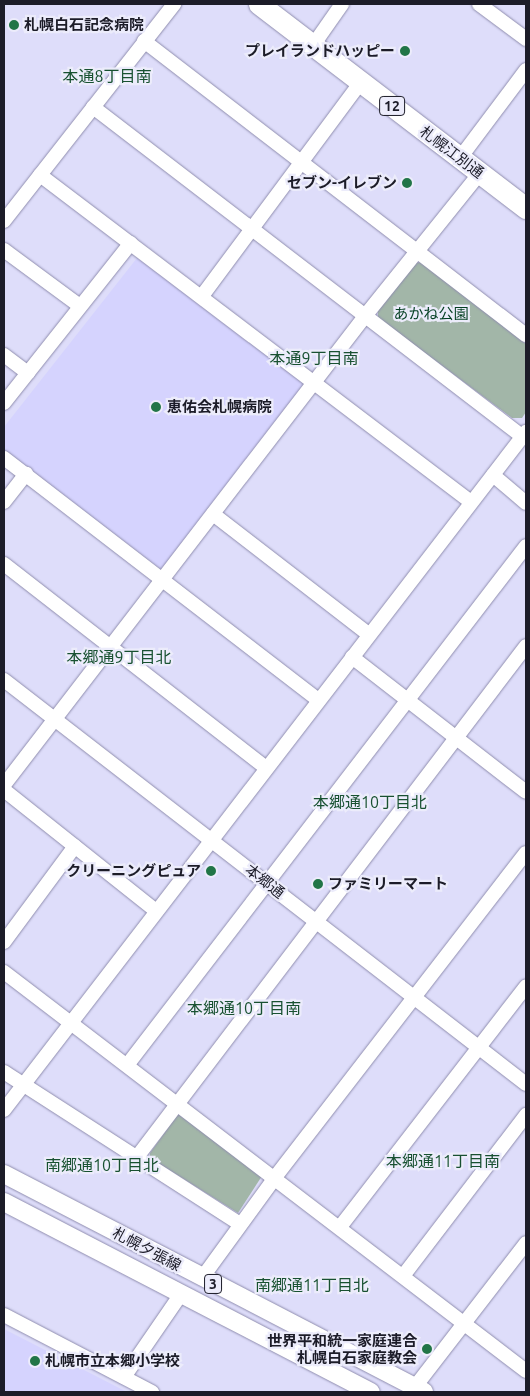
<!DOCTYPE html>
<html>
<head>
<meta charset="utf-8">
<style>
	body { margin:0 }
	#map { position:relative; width:530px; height:1396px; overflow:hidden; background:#deddfa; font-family:Ubuntu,"Noto Sans JP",sans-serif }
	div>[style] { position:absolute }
	.built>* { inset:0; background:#d5d3fe }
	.green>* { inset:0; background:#a2b6a8 }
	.roads { filter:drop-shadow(0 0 1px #8f8dae) drop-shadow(0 0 1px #8f8dae) }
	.minor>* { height:14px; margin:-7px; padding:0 7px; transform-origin:7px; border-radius:7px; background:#fff }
	.major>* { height:18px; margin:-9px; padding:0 9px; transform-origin:9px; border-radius:9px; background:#fff }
	.highway>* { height:21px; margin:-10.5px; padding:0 10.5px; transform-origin:10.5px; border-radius:10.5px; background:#fff }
	.dots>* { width:14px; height:14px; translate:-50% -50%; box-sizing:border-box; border:2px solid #ececfb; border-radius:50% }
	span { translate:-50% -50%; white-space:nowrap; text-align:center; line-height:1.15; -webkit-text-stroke:4.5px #ececfb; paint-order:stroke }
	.shield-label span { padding:1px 4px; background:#ececfb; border:1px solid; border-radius:4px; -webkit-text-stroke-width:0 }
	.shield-label { font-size:14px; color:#1c1c28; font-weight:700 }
	.poi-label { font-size:15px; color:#1c1c28; font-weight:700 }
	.left { translate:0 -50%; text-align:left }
	.right { translate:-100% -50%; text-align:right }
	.street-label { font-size:15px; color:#1c1c28 }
	.park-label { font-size:15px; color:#033f21 }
	.neighbourhood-label { font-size:16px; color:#185131 }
	.frame { position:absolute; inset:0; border:5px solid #1c1c28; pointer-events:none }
</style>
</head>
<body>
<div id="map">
	<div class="built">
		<div style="clip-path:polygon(143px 257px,308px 384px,162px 570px,4px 450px,4px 427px,137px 258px)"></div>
		<div style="clip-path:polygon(4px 1329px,127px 1392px,4px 1392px)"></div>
	</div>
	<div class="green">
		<div style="clip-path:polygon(421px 262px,526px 344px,526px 412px,522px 418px,512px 418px,378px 318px,378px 311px,416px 263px)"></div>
		<div style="clip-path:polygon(178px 1114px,262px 1176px,238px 1213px,150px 1158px,150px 1153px)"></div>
	</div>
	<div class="roads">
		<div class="minor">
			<div style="left:479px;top:4px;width:59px;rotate:36.7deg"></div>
			<div style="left:144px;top:41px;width:482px;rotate:37.6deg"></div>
			<div style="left:314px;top:44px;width:49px;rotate:-55deg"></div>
			<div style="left:93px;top:107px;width:542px;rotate:37.5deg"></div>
			<div style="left:460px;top:158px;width:110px;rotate:-53.1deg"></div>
			<div style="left:40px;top:175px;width:541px;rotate:37.19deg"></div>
			<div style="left:4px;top:221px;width:276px;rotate:-51.9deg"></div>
			<div style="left:4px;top:250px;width:94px;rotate:36.4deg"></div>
			<div style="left:202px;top:296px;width:267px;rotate:-53.4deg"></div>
			<div style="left:4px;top:355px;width:30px;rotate:37deg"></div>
			<div style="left:4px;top:403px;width:204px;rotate:-51.6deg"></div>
			<div style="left:4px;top:458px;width:395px;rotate:37.6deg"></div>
			<div style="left:493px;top:475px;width:43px;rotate:40.3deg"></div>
			<div style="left:4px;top:502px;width:36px;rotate:-52deg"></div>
			<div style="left:213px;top:514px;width:196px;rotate:37.7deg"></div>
			<div style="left:4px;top:564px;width:331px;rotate:37.9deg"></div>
			<div style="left:352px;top:657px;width:220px;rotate:37.8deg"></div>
			<div style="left:4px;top:680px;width:660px;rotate:37.74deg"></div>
			<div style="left:4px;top:785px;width:592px;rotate:-52.41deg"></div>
			<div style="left:365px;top:316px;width:184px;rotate:-51.2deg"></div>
			<div style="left:4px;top:790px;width:193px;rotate:38.5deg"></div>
			<div style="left:4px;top:942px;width:119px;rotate:-53.5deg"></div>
			<div style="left:4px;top:972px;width:657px;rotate:37.39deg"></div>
			<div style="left:128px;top:1064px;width:653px;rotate:-52.46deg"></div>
			<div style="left:4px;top:1072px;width:281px;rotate:32.8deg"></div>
			<div style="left:4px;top:1110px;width:856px;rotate:-52.41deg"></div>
			<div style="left:137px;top:1157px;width:642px;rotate:-52.72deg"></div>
			<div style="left:340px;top:1227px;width:304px;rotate:-52.3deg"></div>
			<div style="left:403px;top:1276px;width:203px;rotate:-52.6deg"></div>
			<div style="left:202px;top:1278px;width:126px;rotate:-54deg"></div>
			<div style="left:276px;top:1176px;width:408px;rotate:-52.3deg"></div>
			<div style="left:4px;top:1315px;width:167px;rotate:27.5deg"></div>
			<div style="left:124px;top:1377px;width:101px;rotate:-55.5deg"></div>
			<div style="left:411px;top:1392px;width:188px;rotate:-52.3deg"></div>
		</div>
		<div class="major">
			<div style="left:4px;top:1174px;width:473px;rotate:27.4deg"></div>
			<div style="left:4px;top:1202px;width:413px;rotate:27.4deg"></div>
		</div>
		<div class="highway">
			<div style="left:259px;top:4px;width:336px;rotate:37.4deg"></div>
		</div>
	</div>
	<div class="dots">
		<div style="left:14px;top:25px;background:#217547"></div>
		<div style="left:405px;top:51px;background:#217547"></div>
		<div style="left:407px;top:183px;background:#217547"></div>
		<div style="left:156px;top:407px;background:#217547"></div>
		<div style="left:211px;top:871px;background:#217547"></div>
		<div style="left:318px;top:884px;background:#217547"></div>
		<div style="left:427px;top:1349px;background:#217547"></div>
		<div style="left:35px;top:1361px;background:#217547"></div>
	</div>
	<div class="shield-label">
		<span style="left:392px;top:106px">12</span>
		<span style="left:213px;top:1284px">3</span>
	</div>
	<div class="poi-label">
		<span class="left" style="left:24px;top:25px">札幌白石記念病院</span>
		<span class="right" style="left:395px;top:51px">プレイランドハッピー</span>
		<span class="right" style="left:397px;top:183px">セブン-イレブン</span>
		<span class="left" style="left:167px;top:407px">恵佑会札幌病院</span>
		<span class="right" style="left:201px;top:871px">クリーニングピュア</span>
		<span class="left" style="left:328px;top:884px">ファミリーマート</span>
		<span class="right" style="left:417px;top:1349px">世界平和統一家庭連合<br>札幌白石家庭教会</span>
		<span class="left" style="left:45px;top:1361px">札幌市立本郷小学校</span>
	</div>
	<div class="street-label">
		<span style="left:452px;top:152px;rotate:37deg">札幌江別通</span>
		<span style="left:265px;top:881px;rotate:38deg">本郷通</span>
		<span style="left:147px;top:1249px;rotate:28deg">札幌夕張線</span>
	</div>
	<div class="park-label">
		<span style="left:431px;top:314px">あかね公園</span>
	</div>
	<div class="neighbourhood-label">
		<span style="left:107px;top:76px">本通8丁目南</span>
		<span style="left:314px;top:358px">本通9丁目南</span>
		<span style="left:119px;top:657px">本郷通9丁目北</span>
		<span style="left:370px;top:802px">本郷通10丁目北</span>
		<span style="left:244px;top:1008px">本郷通10丁目南</span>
		<span style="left:443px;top:1161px">本郷通11丁目南</span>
		<span style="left:102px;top:1165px">南郷通10丁目北</span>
		<span style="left:312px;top:1285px">南郷通11丁目北</span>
	</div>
	<div class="frame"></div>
</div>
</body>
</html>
